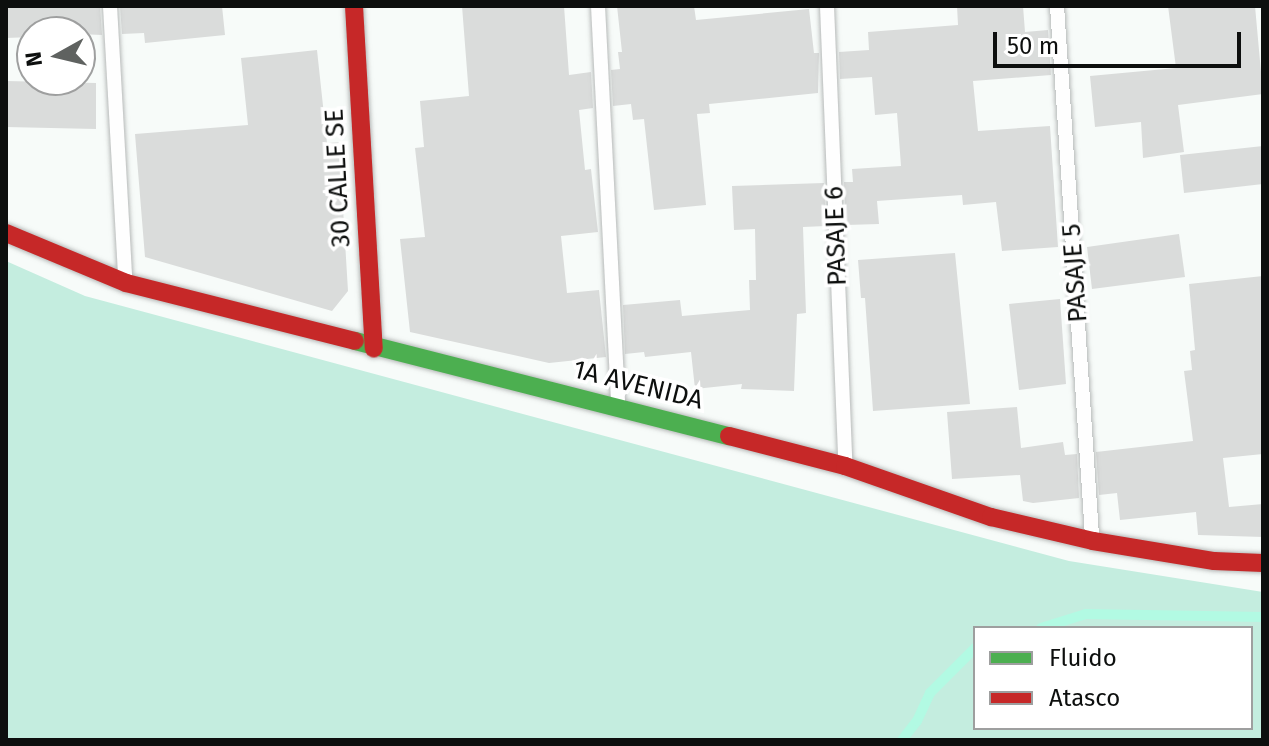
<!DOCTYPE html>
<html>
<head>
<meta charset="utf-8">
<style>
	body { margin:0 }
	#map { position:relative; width:1269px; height:746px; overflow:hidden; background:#f7fbf9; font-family:"Fira Sans",sans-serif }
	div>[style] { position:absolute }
	.green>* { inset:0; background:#c4eddf }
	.stream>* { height:10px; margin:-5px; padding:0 5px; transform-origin:5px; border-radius:5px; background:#b2fae3 }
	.building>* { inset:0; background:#dadcdb }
	.roads { filter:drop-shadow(0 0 2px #b7bab9) drop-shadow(0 0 2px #b7bab9) }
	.lane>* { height:14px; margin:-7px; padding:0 7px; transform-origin:7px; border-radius:7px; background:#fefefe }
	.fast>* { height:18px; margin:-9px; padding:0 9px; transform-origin:9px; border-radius:9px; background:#4caf50 }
	.jam>* { height:18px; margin:-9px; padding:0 9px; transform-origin:9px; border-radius:9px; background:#c62828 }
	span { translate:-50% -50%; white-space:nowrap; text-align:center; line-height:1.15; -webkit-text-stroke:7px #fff; paint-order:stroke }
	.street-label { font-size:26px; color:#0d0f0e }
	.frame { position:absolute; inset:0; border:8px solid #0d0f0e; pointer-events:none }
	.legend { position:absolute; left:973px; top:626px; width:280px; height:104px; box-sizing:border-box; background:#fff; border:2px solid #9e9f9f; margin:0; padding:10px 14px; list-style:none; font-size:24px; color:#0d0f0e }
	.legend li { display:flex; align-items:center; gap:16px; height:40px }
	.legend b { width:40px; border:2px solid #9e9f9f }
	.north { position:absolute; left:16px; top:16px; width:80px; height:80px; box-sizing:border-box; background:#fff; border:2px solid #9e9f9f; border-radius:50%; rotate:262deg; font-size:22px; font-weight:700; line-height:32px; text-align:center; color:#0d0f0e }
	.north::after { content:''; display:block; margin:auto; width:28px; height:36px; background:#5f6260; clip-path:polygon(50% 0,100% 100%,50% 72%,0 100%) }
	.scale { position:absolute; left:993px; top:32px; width:248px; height:36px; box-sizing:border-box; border:4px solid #0d0f0e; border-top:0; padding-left:10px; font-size:24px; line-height:28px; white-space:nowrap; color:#0d0f0e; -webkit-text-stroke:6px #fff; paint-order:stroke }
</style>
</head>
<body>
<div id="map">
	<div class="green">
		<div style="clip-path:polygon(evenodd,6px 261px,85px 296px,1069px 561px,1263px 592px,1263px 740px,6px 740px,6px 261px,975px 628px,1251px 628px,1251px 728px,975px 728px,975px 628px)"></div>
	</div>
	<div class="stream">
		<div style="left:1041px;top:628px;width:47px;rotate:-17.3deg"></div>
		<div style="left:1086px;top:614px;width:177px;rotate:1deg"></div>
		<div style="left:902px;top:740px;width:24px;rotate:-52deg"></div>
		<div style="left:917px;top:721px;width:31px;rotate:-65deg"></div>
		<div style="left:930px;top:693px;width:64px;rotate:-45deg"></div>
	</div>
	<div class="building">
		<div style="clip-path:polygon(6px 6px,100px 6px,102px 35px,32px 32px,32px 37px,6px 38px)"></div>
		<div style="clip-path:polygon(120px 6px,222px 6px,225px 35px,145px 43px,144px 33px,122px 34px)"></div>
		<div style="clip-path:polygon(462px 6px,564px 6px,569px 75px,591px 72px,593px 108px,579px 110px,585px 170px,591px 169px,598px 232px,561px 236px,567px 293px,599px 290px,606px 357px,549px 363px,410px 332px,400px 239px,425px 237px,415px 148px,424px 147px,420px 101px,469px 96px)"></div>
		<div style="clip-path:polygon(617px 6px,694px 6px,696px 20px,809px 9px,814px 53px,819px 53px,818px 93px,709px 104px,710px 113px,697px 114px,706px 205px,654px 210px,644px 119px,633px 120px,631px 104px,613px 106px,611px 70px,620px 69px,618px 52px,622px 52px)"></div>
		<div style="clip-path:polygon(957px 6px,1023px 6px,1025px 32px,1048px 30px,1051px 75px,973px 81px,978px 131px,1050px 126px,1058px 247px,1002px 251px,996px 202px,963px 205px,962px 195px,877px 201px,879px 224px,846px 225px,844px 182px,853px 182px,852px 169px,901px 166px,897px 113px,875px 115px,872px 77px,840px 79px,839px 52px,869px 50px,868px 32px,958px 25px)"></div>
		<div style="clip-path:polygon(1168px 6px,1255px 6px,1263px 94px,1178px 105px,1184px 152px,1143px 158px,1141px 122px,1095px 127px,1090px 76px,1176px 68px)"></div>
		<div style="clip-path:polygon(317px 50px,327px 143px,339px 142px,348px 291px,332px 311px,145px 257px,135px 134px,248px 125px,241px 58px)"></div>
		<div style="clip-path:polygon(6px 81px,96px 83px,96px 129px,6px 127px)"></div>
		<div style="clip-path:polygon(1263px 146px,1263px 184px,1184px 193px,1180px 155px)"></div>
		<div style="clip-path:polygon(824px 183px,826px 226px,803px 227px,806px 313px,797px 314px,794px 391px,741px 389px,742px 384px,695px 389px,691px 352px,645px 357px,644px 352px,625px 354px,623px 305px,680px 300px,682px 316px,750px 310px,749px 280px,756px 280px,755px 229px,734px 230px,732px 186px)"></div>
		<div style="clip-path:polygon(1179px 234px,1185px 277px,1092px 289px,1087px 247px)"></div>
		<div style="clip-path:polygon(955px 253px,970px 404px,873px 411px,865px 298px,861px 298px,858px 260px)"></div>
		<div style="clip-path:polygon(1263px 276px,1263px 454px,1223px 458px,1229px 507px,1263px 504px,1263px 537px,1198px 535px,1196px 512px,1120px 520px,1117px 493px,1099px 495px,1096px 452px,1193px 441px,1184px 371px,1192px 370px,1190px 351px,1195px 350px,1189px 284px)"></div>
		<div style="clip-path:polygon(1060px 299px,1066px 384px,1019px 390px,1009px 304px)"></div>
		<div style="clip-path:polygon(1017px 407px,1021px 448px,1063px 442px,1065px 455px,1077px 454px,1079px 498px,1033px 503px,1023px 501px,1020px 475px,952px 479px,947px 412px)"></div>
	</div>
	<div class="roads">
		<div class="lane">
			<div style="left:110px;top:6px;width:271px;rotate:86.8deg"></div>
			<div style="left:598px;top:6px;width:400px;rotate:87.1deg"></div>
			<div style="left:827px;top:6px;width:455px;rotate:87.7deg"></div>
			<div style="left:1057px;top:6px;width:531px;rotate:86.22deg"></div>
		</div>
		<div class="fast">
			<div style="left:355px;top:341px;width:386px;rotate:14.3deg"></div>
		</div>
		<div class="jam">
			<div style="left:354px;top:6px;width:343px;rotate:86.7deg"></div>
			<div style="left:6px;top:233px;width:130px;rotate:22.6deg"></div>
			<div style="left:126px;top:283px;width:236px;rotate:14.2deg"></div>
			<div style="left:729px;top:436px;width:120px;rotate:14.5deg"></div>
			<div style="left:845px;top:466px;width:155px;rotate:19.3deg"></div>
			<div style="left:991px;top:517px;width:105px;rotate:13.2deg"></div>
			<div style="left:1093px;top:541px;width:123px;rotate:9.4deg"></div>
			<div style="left:1214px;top:561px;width:49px;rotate:2.3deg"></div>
		</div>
	</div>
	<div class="street-label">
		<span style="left:338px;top:178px;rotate:-93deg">30 CALLE SE</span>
		<span style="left:836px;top:236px;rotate:-92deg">PASAJE 6</span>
		<span style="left:1075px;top:273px;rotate:-94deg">PASAJE 5</span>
		<span style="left:638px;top:385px;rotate:14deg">1A AVENIDA</span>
	</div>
	<div class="frame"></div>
	<ul class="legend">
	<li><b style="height:10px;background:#4caf50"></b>Fluido</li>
	<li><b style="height:10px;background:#c62828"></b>Atasco</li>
	</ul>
	<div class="north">N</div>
	<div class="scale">50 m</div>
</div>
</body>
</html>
